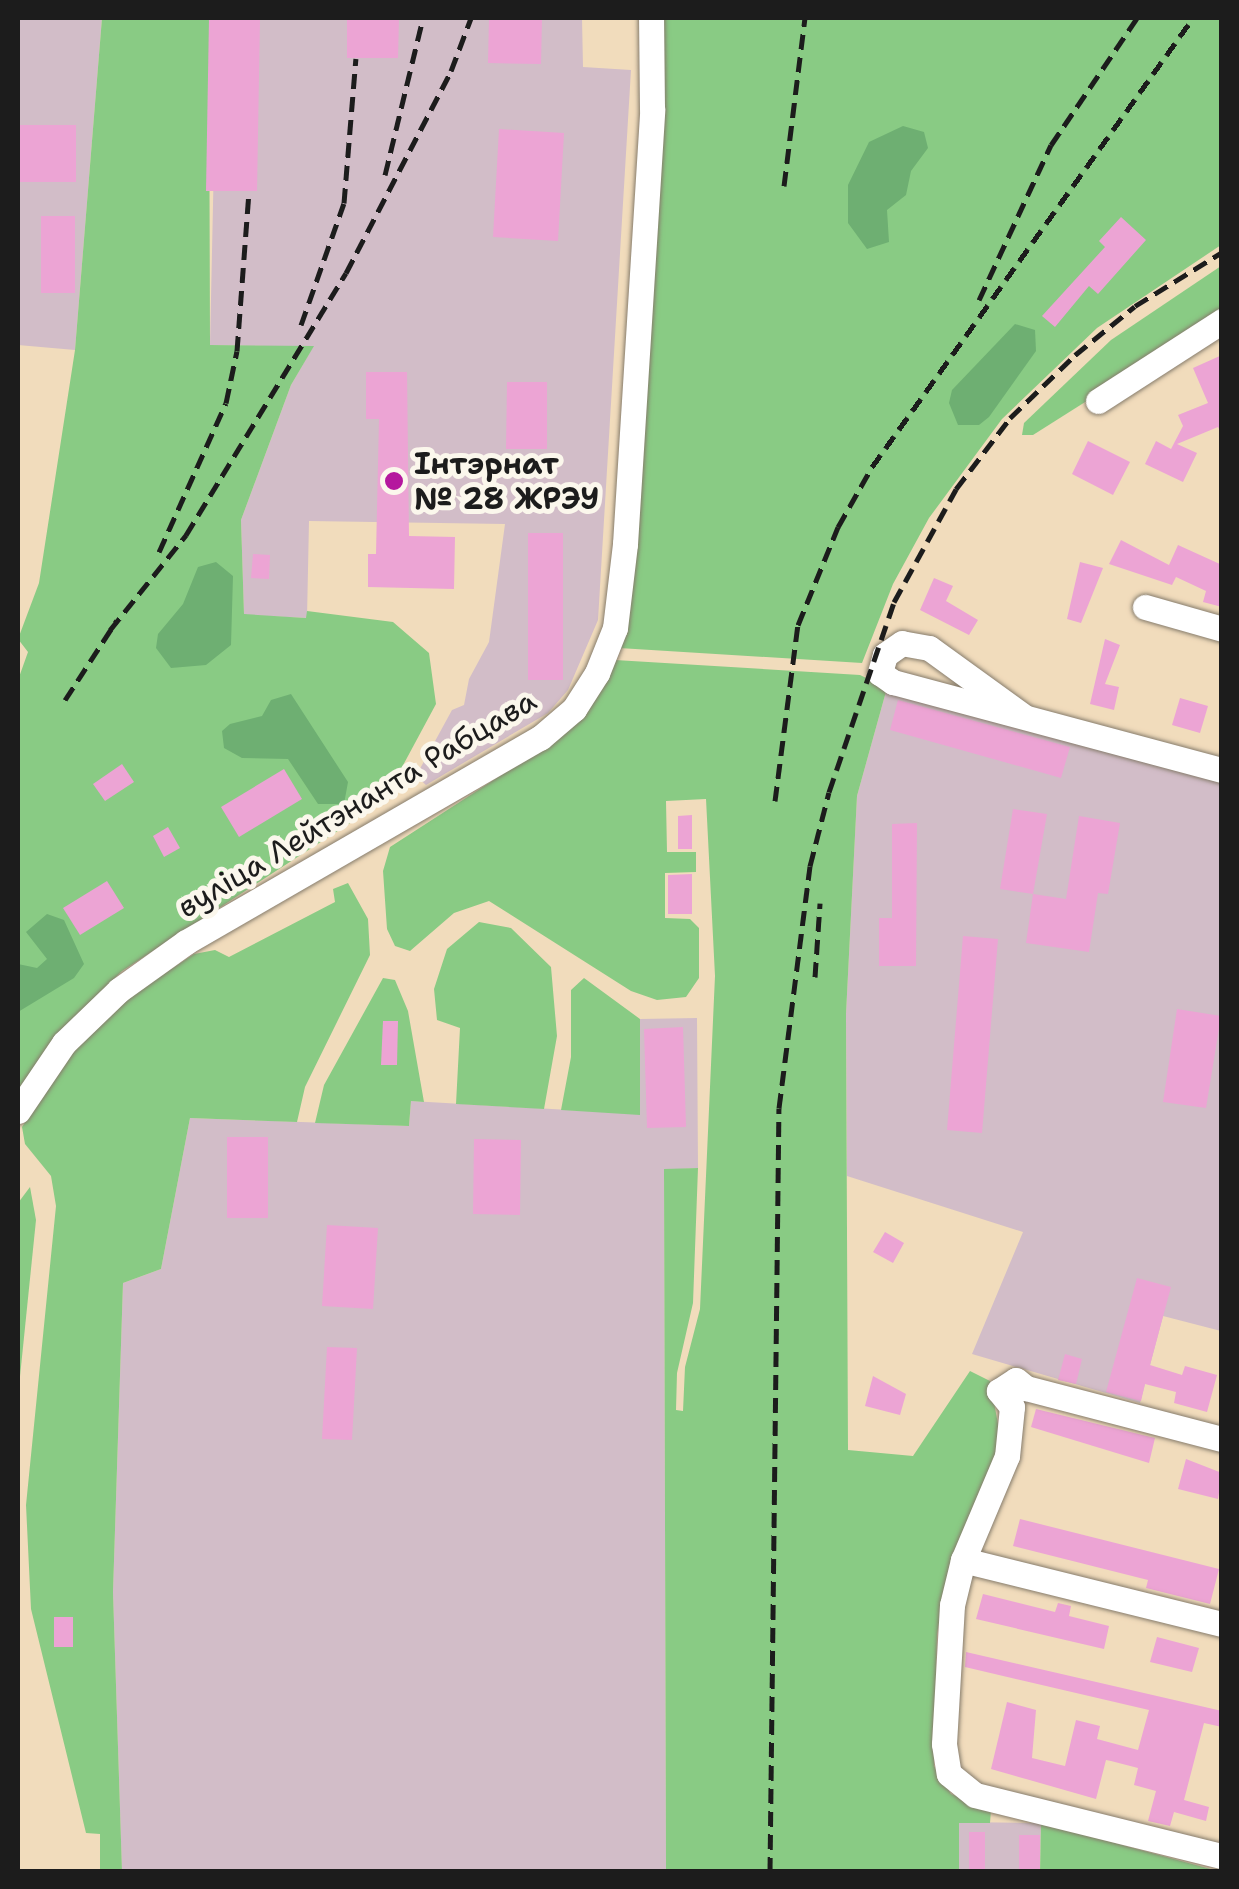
<!DOCTYPE html>
<html>
<head>
<meta charset="utf-8">
<style>
	body { margin:0 }
	#map { position:relative; width:1239px; height:1889px; overflow:hidden; background:#f1dcbc; font-family:"Shantell Sans",sans-serif }
	div>[style] { position:absolute }
	.industrial>* { inset:0; background:#d2bdc8 }
	.green>* { inset:0; background:#89cb84 }
	.forest>* { inset:0; background:#6eaf72 }
	.building>* { inset:0; background:#eca4d4 }
	.roads { filter:drop-shadow(0 0 2px #867c6c) drop-shadow(0 0 2px #867c6c) }
	.minor>* { height:25px; margin:-12.5px; padding:0 12.5px; transform-origin:12.5px; border-radius:12.5px; background:#fff }
	.rail>* { height:5px; margin-top:-2.5px; transform-origin:0; background:repeating-linear-gradient(90deg,#1c1c1c 0 15px,transparent 0 23px) }
	.dots>* { width:28px; height:28px; translate:-50% -50%; box-sizing:border-box; border:5px solid #fbf7ec; border-radius:50% }
	span { translate:-50% -50%; white-space:nowrap; text-align:center; line-height:1.15; -webkit-text-stroke:10px #fbf7ec; paint-order:stroke }
	.poi-label { font-size:30px; color:#1c1c1c; font-weight:700 }
	.left { translate:0 -50%; text-align:left }
	.street-label { font-size:30px; color:#1c1c1c }
	.frame { position:absolute; inset:0; border:20px solid #1c1c1c; pointer-events:none }
</style>
</head>
<body>
<div id="map">
	<div class="industrial">
		<div style="clip-path:polygon(18px 18px,102px 18px,75px 350px,18px 345px)"></div>
		<div style="clip-path:polygon(217px 18px,582px 18px,583px 67px,631px 70px,598px 620px,568px 690px,548px 713px,426px 785px,416px 776px,452px 710px,464px 705px,469px 679px,489px 642px,505px 524px,309px 521px,307px 618px,244px 615px,241px 520px,291px 385px,313px 347px,210px 345px)"></div>
		<div style="clip-path:polygon(887px 688px,1221px 776px,1221px 1331px,1163px 1316px,1140px 1403px,972px 1354px,1023px 1232px,847px 1176px,846px 1014px,857px 796px)"></div>
		<div style="clip-path:polygon(697px 1018px,698px 1168px,664px 1170px,666px 1871px,122px 1872px,113px 1592px,123px 1283px,161px 1269px,190px 1118px,409px 1126px,411px 1101px,639px 1114px,640px 1019px)"></div>
		<div style="clip-path:polygon(959px 1822px,1041px 1823px,1040px 1871px,959px 1871px)"></div>
	</div>
	<div class="green">
		<div style="clip-path:polygon(102px 18px,209px 18px,210px 345px,314px 346px,291px 385px,241px 520px,244px 614px,306px 618px,307px 611px,393px 622px,429px 653px,436px 704px,401px 769px,367px 812px,122px 971px,64px 1028px,18px 1090px,18px 680px,28px 652px,18px 639px,39px 583px,75px 350px)"></div>
		<div style="clip-path:polygon(661px 18px,1221px 18px,1221px 245px,1097px 328px,1002px 419px,929px 518px,893px 584px,862px 663px,619px 648px,638px 528px)"></div>
		<div style="clip-path:polygon(1221px 266px,1221px 316px,1033px 435px,1022px 435px,1024px 423px,1111px 340px)"></div>
		<div style="clip-path:polygon(615px 660px,860px 675px,887px 688px,857px 796px,846px 1014px,848px 1450px,913px 1456px,970px 1371px,990px 1381px,1001px 1440px,948px 1574px,937px 1634px,934px 1766px,951px 1794px,991px 1810px,990px 1823px,959px 1823px,959px 1871px,666px 1871px,664px 1169px,698px 1168px,693px 1303px,677px 1373px,676px 1410px,683px 1411px,685px 1367px,700px 1309px,715px 976px,706px 799px,666px 801px,667px 852px,696px 852px,696px 872px,665px 873px,665px 918px,690px 919px,699px 928px,699px 978px,686px 997px,657px 1000px,631px 991px,489px 901px,454px 913px,410px 951px,395px 946px,387px 929px,383px 871px,390px 847px,528px 758px)"></div>
		<div style="clip-path:polygon(348px 883px,368px 919px,370px 955px,305px 1087px,297px 1122px,190px 1118px,161px 1269px,123px 1283px,113px 1592px,122px 1871px,100px 1871px,100px 1834px,86px 1833px,31px 1609px,26px 1505px,56px 1206px,51px 1176px,25px 1144px,22px 1127px,63px 1063px,123px 1001px,194px 954px,215px 950px,229px 957px,335px 902px,333px 889px)"></div>
		<div style="clip-path:polygon(479px 922px,511px 928px,551px 967px,557px 1036px,544px 1109px,456px 1104px,460px 1028px,437px 1020px,434px 989px,447px 949px)"></div>
		<div style="clip-path:polygon(383px 978px,395px 980px,408px 1011px,424px 1102px,411px 1101px,409px 1126px,315px 1123px,324px 1085px)"></div>
		<div style="clip-path:polygon(584px 978px,640px 1019px,640px 1115px,561px 1110px,571px 1057px,571px 990px)"></div>
		<div style="clip-path:polygon(30px 1187px,36px 1220px,18px 1396px,18px 1203px)"></div>
		<div style="clip-path:polygon(1041px 1823px,1218px 1871px,1040px 1872px)"></div>
	</div>
	<div class="forest">
		<div style="clip-path:polygon(903px 126px,924px 132px,928px 148px,911px 171px,906px 195px,887px 210px,889px 242px,867px 249px,848px 223px,848px 185px,869px 142px)"></div>
		<div style="clip-path:polygon(1015px 324px,1035px 330px,1036px 351px,989px 417px,979px 425px,958px 425px,949px 403px,952px 390px)"></div>
		<div style="clip-path:polygon(216px 562px,233px 576px,231px 645px,206px 665px,171px 668px,156px 648px,158px 634px,183px 604px,198px 567px)"></div>
		<div style="clip-path:polygon(291px 694px,348px 782px,344px 804px,318px 804px,288px 759px,242px 758px,224px 748px,222px 731px,230px 724px,262px 716px,271px 700px)"></div>
		<div style="clip-path:polygon(47px 914px,64px 920px,84px 964px,74px 978px,18px 1012px,18px 964px,37px 968px,47px 959px,26px 932px)"></div>
	</div>
	<div class="building">
		<div style="clip-path:polygon(209px 18px,260px 18px,257px 191px,206px 191px)"></div>
		<div style="clip-path:polygon(347px 18px,399px 18px,398px 58px,347px 58px)"></div>
		<div style="clip-path:polygon(489px 18px,542px 18px,541px 64px,488px 63px)"></div>
		<div style="clip-path:polygon(18px 125px,76px 125px,76px 182px,18px 182px)"></div>
		<div style="clip-path:polygon(499px 129px,564px 133px,558px 241px,493px 237px)"></div>
		<div style="clip-path:polygon(41px 216px,75px 216px,75px 293px,41px 293px)"></div>
		<div style="clip-path:polygon(1121px 217px,1146px 240px,1098px 294px,1089px 286px,1055px 327px,1042px 316px,1105px 247px,1099px 241px)"></div>
		<div style="clip-path:polygon(1222px 355px,1222px 435px,1218px 427px,1177px 444px,1197px 453px,1183px 482px,1145px 464px,1156px 441px,1171px 449px,1183px 426px,1178px 415px,1208px 403px,1193px 368px)"></div>
		<div style="clip-path:polygon(366px 372px,407px 372px,409px 536px,455px 537px,454px 589px,368px 587px,368px 554px,376px 554px,379px 419px,366px 419px)"></div>
		<div style="clip-path:polygon(507px 382px,547px 382px,547px 449px,506px 449px)"></div>
		<div style="clip-path:polygon(1088px 441px,1130px 462px,1113px 495px,1072px 474px)"></div>
		<div style="clip-path:polygon(528px 533px,563px 533px,563px 680px,528px 680px)"></div>
		<div style="clip-path:polygon(1121px 540px,1169px 565px,1178px 545px,1222px 565px,1222px 607px,1203px 602px,1206px 591px,1176px 577px,1172px 585px,1109px 564px)"></div>
		<div style="clip-path:polygon(253px 554px,270px 555px,269px 579px,251px 578px)"></div>
		<div style="clip-path:polygon(1080px 562px,1103px 568px,1081px 623px,1067px 619px)"></div>
		<div style="clip-path:polygon(934px 578px,953px 586px,946px 601px,978px 620px,969px 635px,920px 610px)"></div>
		<div style="clip-path:polygon(1105px 639px,1120px 645px,1105px 684px,1119px 687px,1114px 710px,1090px 704px)"></div>
		<div style="clip-path:polygon(1180px 698px,1208px 706px,1200px 733px,1172px 725px)"></div>
		<div style="clip-path:polygon(898px 700px,1070px 747px,1061px 778px,890px 730px)"></div>
		<div style="clip-path:polygon(122px 764px,134px 782px,105px 801px,93px 784px)"></div>
		<div style="clip-path:polygon(284px 769px,302px 799px,239px 837px,221px 807px)"></div>
		<div style="clip-path:polygon(1013px 809px,1047px 814px,1033px 894px,1000px 889px)"></div>
		<div style="clip-path:polygon(692px 815px,692px 849px,678px 849px,678px 816px)"></div>
		<div style="clip-path:polygon(1079px 816px,1120px 823px,1108px 894px,1098px 893px,1089px 952px,1026px 943px,1033px 894px,1066px 899px)"></div>
		<div style="clip-path:polygon(917px 823px,916px 966px,879px 966px,879px 918px,892px 918px,892px 824px)"></div>
		<div style="clip-path:polygon(168px 827px,180px 848px,164px 857px,153px 836px)"></div>
		<div style="clip-path:polygon(692px 874px,692px 914px,668px 914px,668px 875px)"></div>
		<div style="clip-path:polygon(107px 881px,124px 908px,80px 935px,63px 908px)"></div>
		<div style="clip-path:polygon(963px 936px,998px 939px,982px 1133px,947px 1130px)"></div>
		<div style="clip-path:polygon(1177px 1009px,1221px 1016px,1206px 1108px,1163px 1102px)"></div>
		<div style="clip-path:polygon(383px 1021px,398px 1021px,397px 1065px,381px 1065px)"></div>
		<div style="clip-path:polygon(683px 1027px,686px 1127px,647px 1128px,644px 1029px)"></div>
		<div style="clip-path:polygon(227px 1137px,268px 1137px,268px 1218px,227px 1218px)"></div>
		<div style="clip-path:polygon(474px 1139px,521px 1140px,520px 1215px,473px 1214px)"></div>
		<div style="clip-path:polygon(327px 1225px,378px 1228px,373px 1309px,322px 1306px)"></div>
		<div style="clip-path:polygon(885px 1232px,904px 1243px,893px 1263px,873px 1252px)"></div>
		<div style="clip-path:polygon(1137px 1278px,1171px 1287px,1150px 1365px,1182px 1375px,1185px 1366px,1217px 1375px,1207px 1412px,1174px 1403px,1176px 1392px,1145px 1384px,1141px 1401px,1106px 1392px)"></div>
		<div style="clip-path:polygon(327px 1347px,357px 1348px,352px 1440px,322px 1439px)"></div>
		<div style="clip-path:polygon(1065px 1354px,1082px 1359px,1076px 1384px,1058px 1380px)"></div>
		<div style="clip-path:polygon(873px 1376px,906px 1394px,900px 1415px,865px 1406px)"></div>
		<div style="clip-path:polygon(1036px 1409px,1155px 1438px,1149px 1463px,1031px 1427px)"></div>
		<div style="clip-path:polygon(1186px 1459px,1222px 1473px,1218px 1499px,1178px 1489px)"></div>
		<div style="clip-path:polygon(1020px 1519px,1219px 1569px,1210px 1604px,1146px 1588px,1148px 1580px,1013px 1546px)"></div>
		<div style="clip-path:polygon(983px 1594px,1055px 1612px,1058px 1603px,1071px 1606px,1069px 1616px,1109px 1626px,1104px 1649px,976px 1619px)"></div>
		<div style="clip-path:polygon(54px 1617px,73px 1617px,73px 1647px,54px 1647px)"></div>
		<div style="clip-path:polygon(1157px 1637px,1199px 1648px,1192px 1672px,1150px 1662px)"></div>
		<div style="clip-path:polygon(966px 1652px,1222px 1711px,1222px 1727px,1204px 1723px,1184px 1800px,1209px 1807px,1206px 1821px,1174px 1812px,1170px 1826px,1148px 1821px,1156px 1791px,1134px 1785px,1138px 1768px,1111px 1761px,1106px 1760px,1096px 1799px,991px 1769px,1007px 1702px,1036px 1710px,1032px 1758px,1065px 1766px,1076px 1720px,1100px 1726px,1097px 1739px,1138px 1750px,1149px 1710px,965px 1667px)"></div>
		<div style="clip-path:polygon(969px 1832px,985px 1832px,985px 1872px,969px 1872px)"></div>
		<div style="clip-path:polygon(1019px 1835px,1040px 1835px,1040px 1872px,1019px 1872px)"></div>
	</div>
	<div class="roads">
		<div class="minor">
			<div style="left:1098px;top:401px;width:148px;rotate:-32.8deg"></div>
			<div style="left:1145px;top:607px;width:80px;rotate:15.9deg"></div>
			<div style="left:1023px;top:716px;width:116px;rotate:-144.1deg"></div>
			<div style="left:929px;top:648px;width:27px;rotate:-170deg"></div>
			<div style="left:902px;top:643px;width:21px;rotate:145deg"></div>
			<div style="left:885px;top:655px;width:19px;rotate:106deg"></div>
			<div style="left:880px;top:673px;width:16px;rotate:35deg"></div>
			<div style="left:893px;top:682px;width:341px;rotate:15deg"></div>
			<div style="left:18px;top:1111px;width:82px;rotate:-55.9deg"></div>
			<div style="left:64px;top:1043px;width:76px;rotate:-43.9deg"></div>
			<div style="left:119px;top:990px;width:82px;rotate:-35.6deg"></div>
			<div style="left:186px;top:942px;width:409px;rotate:-30deg"></div>
			<div style="left:540px;top:738px;width:45px;rotate:-40.5deg"></div>
			<div style="left:574px;top:709px;width:43px;rotate:-57.4deg"></div>
			<div style="left:597px;top:673px;width:48px;rotate:-68.2deg"></div>
			<div style="left:615px;top:628px;width:85px;rotate:-83.2deg"></div>
			<div style="left:625px;top:544px;width:436px;rotate:-86.4deg"></div>
			<div style="left:652px;top:109px;width:91px;rotate:-90.6deg"></div>
			<div style="left:1012px;top:1407px;width:49px;rotate:95.8deg"></div>
			<div style="left:1007px;top:1456px;width:113px;rotate:112.9deg"></div>
			<div style="left:963px;top:1560px;width:46px;rotate:103.7deg"></div>
			<div style="left:952px;top:1605px;width:139px;rotate:93.3deg"></div>
			<div style="left:944px;top:1744px;width:30px;rotate:81deg"></div>
			<div style="left:949px;top:1774px;width:33px;rotate:39deg"></div>
			<div style="left:975px;top:1795px;width:254px;rotate:13.9deg"></div>
			<div style="left:1012px;top:1407px;width:21px;rotate:-129deg"></div>
			<div style="left:999px;top:1391px;width:20px;rotate:-33deg"></div>
			<div style="left:1016px;top:1380px;width:13px;rotate:39deg"></div>
			<div style="left:1026px;top:1388px;width:203px;rotate:14.6deg"></div>
			<div style="left:963px;top:1560px;width:267px;rotate:13.9deg"></div>
		</div>
	</div>
	<div class="rail">
		<div style="left:385px;top:175px;width:162px;rotate:-76.4deg"></div>
		<div style="left:784px;top:186px;width:169px;rotate:-82.9deg"></div>
		<div style="left:979px;top:300px;width:171px;rotate:-65.1deg"></div>
		<div style="left:1051px;top:145px;width:153px;rotate:-55.9deg"></div>
		<div style="left:301px;top:325px;width:129px;rotate:-70.6deg"></div>
		<div style="left:344px;top:203px;width:145px;rotate:-85.3deg"></div>
		<div style="left:159px;top:552px;width:163px;rotate:-65.8deg"></div>
		<div style="left:226px;top:403px;width:53px;rotate:-78.1deg"></div>
		<div style="left:237px;top:351px;width:160px;rotate:-85.7deg"></div>
		<div style="left:110px;top:630px;width:122px;rotate:-51.3deg"></div>
		<div style="left:186px;top:535px;width:307px;rotate:-58.6deg"></div>
		<div style="left:346px;top:273px;width:228px;rotate:-62.5deg"></div>
		<div style="left:451px;top:71px;width:57px;rotate:-69.3deg"></div>
		<div style="left:65px;top:700px;width:95px;rotate:-57deg"></div>
		<div style="left:775px;top:801px;width:177px;rotate:-82.6deg"></div>
		<div style="left:798px;top:625px;width:106px;rotate:-67.8deg"></div>
		<div style="left:838px;top:527px;width:69px;rotate:-60.5deg"></div>
		<div style="left:872px;top:467px;width:552px;rotate:-54.44deg"></div>
		<div style="left:815px;top:977px;width:74px;rotate:-86.1deg"></div>
		<div style="left:770px;top:1872px;width:764px;rotate:-89.33deg"></div>
		<div style="left:779px;top:1108px;width:244px;rotate:-82.7deg"></div>
		<div style="left:810px;top:866px;width:76px;rotate:-75.6deg"></div>
		<div style="left:829px;top:792px;width:201px;rotate:-71.1deg"></div>
		<div style="left:894px;top:602px;width:129px;rotate:-61.2deg"></div>
		<div style="left:956px;top:489px;width:89px;rotate:-52.7deg"></div>
		<div style="left:1010px;top:418px;width:91px;rotate:-44.1deg"></div>
		<div style="left:1075px;top:355px;width:77px;rotate:-39.2deg"></div>
		<div style="left:1135px;top:306px;width:102px;rotate:-31.8deg"></div>
	</div>
	<div class="dots">
		<div style="left:394px;top:481px;background:#b5179e"></div>
	</div>
	<div class="poi-label">
		<span class="left" style="left:414px;top:481px">Інтэрнат<br>№ 28 ЖРЭУ</span>
	</div>
	<div class="street-label">
		<span style="left:357px;top:804px;rotate:-31deg">вуліца Лейтэнанта Рабцава</span>
	</div>
	<div class="frame"></div>
</div>
</body>
</html>
